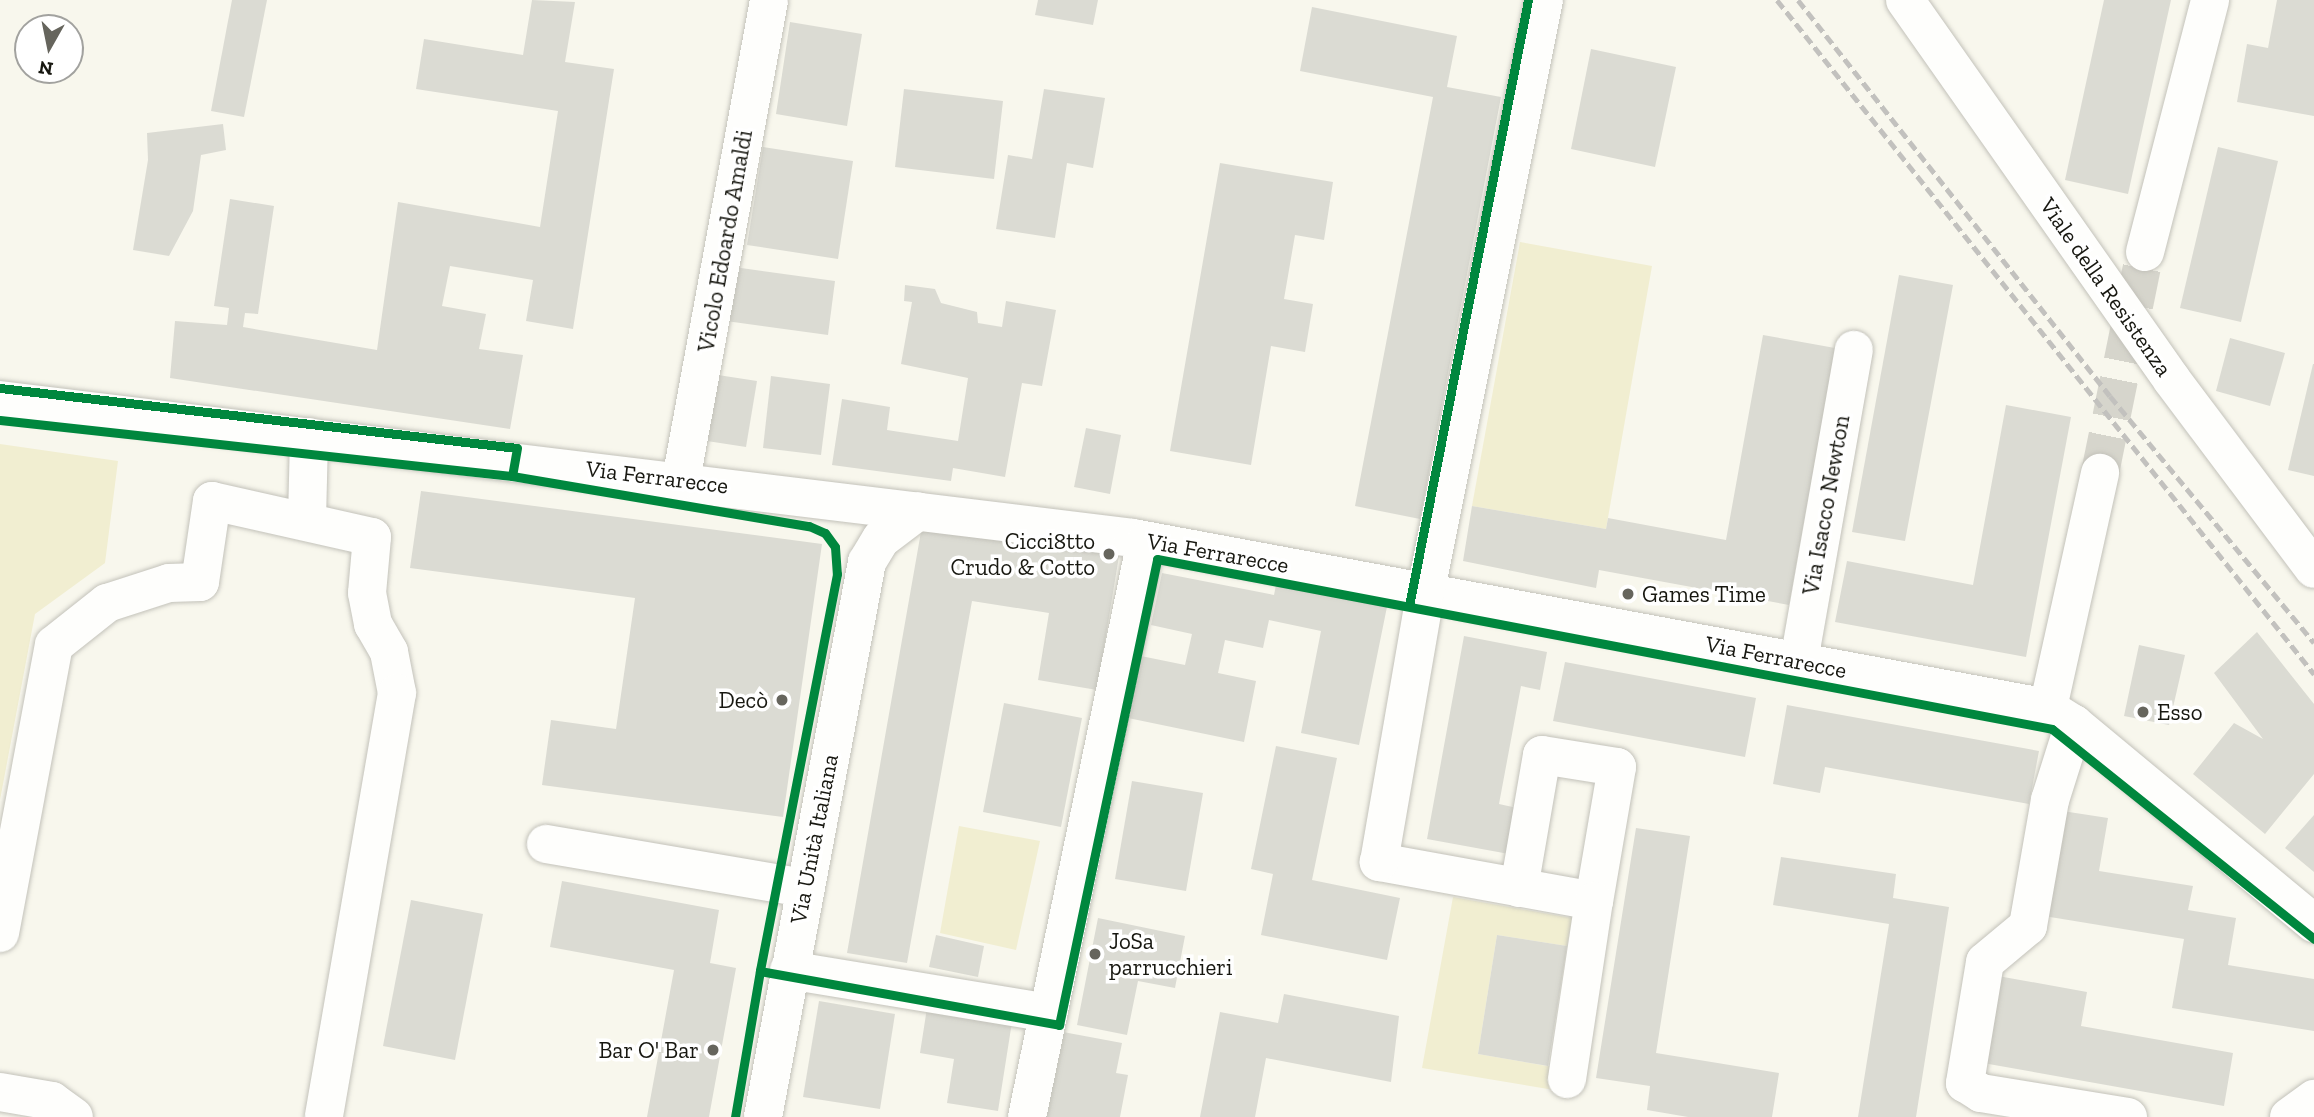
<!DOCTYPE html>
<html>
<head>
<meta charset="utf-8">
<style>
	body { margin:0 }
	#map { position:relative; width:2314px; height:1117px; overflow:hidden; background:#f8f7ed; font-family:"Zilla Slab",serif }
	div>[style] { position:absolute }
	.green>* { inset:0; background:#f1eed1 }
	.building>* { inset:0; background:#dbdbd3 }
	.minor-tunnel>* { height:38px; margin-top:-19px; transform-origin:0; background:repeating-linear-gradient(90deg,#d6d5cc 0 38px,transparent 0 57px) }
	.roads { filter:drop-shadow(0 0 2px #c3c2ba) drop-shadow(0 0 2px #c3c2ba) }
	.minor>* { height:38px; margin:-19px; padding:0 19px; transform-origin:19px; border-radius:19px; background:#fefefc }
	.rail>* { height:5px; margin-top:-2.5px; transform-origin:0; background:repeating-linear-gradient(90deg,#c2c1be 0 10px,transparent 0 15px) }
	.cycleway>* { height:9px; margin:-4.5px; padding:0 4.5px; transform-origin:4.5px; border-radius:4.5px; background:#00873e }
	.dots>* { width:19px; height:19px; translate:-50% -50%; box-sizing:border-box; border:4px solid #fff; border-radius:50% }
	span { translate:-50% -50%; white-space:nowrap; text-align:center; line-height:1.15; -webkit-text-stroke:7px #fff; paint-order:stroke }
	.street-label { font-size:23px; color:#171710 }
	.poi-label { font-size:23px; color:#171710 }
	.right { translate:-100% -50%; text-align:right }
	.left { translate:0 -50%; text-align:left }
	.north { position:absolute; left:14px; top:14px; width:70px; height:70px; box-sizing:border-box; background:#fff; border:2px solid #a2a29f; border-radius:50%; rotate:189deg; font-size:19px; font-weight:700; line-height:28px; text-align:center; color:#171710 }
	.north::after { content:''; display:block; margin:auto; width:24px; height:32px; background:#66655d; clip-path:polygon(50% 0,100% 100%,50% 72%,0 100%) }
</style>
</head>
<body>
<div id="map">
	<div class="green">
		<div style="clip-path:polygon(1520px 242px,1652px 266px,1606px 529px,1472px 506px)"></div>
		<div style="clip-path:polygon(0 444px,118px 461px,105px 563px,35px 614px,0 800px)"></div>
		<div style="clip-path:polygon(959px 826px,1040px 841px,1016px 950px,940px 933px)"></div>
		<div style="clip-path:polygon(1453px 897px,1572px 918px,1567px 946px,1497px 935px,1478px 1054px,1564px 1069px,1560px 1091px,1422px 1068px)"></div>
	</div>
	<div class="building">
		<div style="clip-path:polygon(232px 0,267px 0,244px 117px,211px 111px)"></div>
		<div style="clip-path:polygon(532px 0,575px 2px,565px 62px,614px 69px,573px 329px,526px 321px,533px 280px,450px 266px,442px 306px,486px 314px,479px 349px,523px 355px,510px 429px,170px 378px,175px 321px,227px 325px,229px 308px,214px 306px,230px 199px,274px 206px,258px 314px,245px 313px,243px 327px,377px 350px,398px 202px,540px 227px,558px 111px,416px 89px,424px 39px,523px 55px)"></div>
		<div style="clip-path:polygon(1038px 0,1098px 0,1093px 25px,1035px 15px)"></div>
		<div style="clip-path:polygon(2104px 0,2171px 0,2128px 194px,2065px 180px)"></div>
		<div style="clip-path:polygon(2277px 0,2314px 0,2314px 116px,2237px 102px,2247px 44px,2268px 48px)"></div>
		<div style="clip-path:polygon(1312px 7px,1457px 36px,1447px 87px,1501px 97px,1420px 519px,1355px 506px,1433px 97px,1300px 71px)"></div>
		<div style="clip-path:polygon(790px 22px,862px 34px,847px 126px,776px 114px)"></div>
		<div style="clip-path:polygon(1591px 49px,1676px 67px,1655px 167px,1571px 149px)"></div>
		<div style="clip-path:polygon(904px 89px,1003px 101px,994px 179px,895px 167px)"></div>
		<div style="clip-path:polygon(1044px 89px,1105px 98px,1093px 168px,1067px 163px,1055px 238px,996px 229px,1008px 155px,1032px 159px)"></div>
		<div style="clip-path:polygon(223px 124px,226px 150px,201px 155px,193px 211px,169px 256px,133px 250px,148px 160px,147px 133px)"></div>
		<div style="clip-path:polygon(763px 147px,853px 161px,838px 259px,747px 245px)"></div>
		<div style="clip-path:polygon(2218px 147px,2278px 161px,2241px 322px,2180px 308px)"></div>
		<div style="clip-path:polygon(1220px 163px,1333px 182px,1324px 240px,1295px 235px,1284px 299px,1313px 304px,1305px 352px,1271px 346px,1251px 465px,1170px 451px)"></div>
		<div style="clip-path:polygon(734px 267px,835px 281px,828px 335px,726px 321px)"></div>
		<div style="clip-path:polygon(1899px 275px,1953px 285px,1905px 541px,1852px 532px)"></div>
		<div style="clip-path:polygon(905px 285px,935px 289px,941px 303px,977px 312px,978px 323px,1002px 327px,1006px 301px,1056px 310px,1042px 386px,1022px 383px,1005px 477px,953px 468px,951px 481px,832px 465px,842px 399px,890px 407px,887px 430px,958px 441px,968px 378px,901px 364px,912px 302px,904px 301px)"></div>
		<div style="clip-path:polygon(1763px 335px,1835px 348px,1789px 605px,1599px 570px,1596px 588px,1463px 561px,1472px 506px,1606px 529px,1608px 518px,1726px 540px)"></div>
		<div style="clip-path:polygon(2230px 338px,2285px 353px,2270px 406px,2216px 391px)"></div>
		<div style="clip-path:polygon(2313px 364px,2314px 364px,2314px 476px,2288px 470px)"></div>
		<div style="clip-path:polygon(705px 373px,757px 381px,746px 447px,694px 439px)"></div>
		<div style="clip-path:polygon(771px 376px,830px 384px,821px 455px,763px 448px)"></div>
		<div style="clip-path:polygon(2006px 405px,2071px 417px,2026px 657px,1835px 622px,1847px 561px,1973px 585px)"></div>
		<div style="clip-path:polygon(1086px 428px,1121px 435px,1110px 494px,1074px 487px)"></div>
		<div style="clip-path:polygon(421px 491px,822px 544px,783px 817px,542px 785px,551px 720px,616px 729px,635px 598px,410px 568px)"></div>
		<div style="clip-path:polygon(922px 526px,1119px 556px,1097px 690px,1038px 680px,1049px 613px,972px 601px,907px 963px,847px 953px)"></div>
		<div style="clip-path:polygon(1279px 570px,1390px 592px,1359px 745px,1301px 733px,1321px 631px,1269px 620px,1263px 648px,1225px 640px,1218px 673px,1256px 681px,1244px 742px,1128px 718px,1141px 656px,1185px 665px,1192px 634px,1151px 625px,1162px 573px,1274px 595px)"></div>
		<div style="clip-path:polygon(2257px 632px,2314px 704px,2314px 774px,2265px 834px,2193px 774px,2234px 723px,2263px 739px,2214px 673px)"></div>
		<div style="clip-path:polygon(1464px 636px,1547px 652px,1540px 690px,1521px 686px,1499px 804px,1517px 808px,1509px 854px,1427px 839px)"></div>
		<div style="clip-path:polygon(2139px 645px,2185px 655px,2169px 725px,2124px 716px)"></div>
		<div style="clip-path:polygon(1565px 662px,1756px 698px,1745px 757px,1553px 721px)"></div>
		<div style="clip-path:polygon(1004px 703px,1082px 718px,1061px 827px,983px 812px)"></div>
		<div style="clip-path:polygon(1787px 705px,2039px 751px,2029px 804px,1825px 767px,1820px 793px,1773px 784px)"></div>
		<div style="clip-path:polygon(1276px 746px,1337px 758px,1312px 880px,1400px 898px,1387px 960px,1261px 935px,1273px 874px,1251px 869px)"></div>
		<div style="clip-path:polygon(1132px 781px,1203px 793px,1186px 891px,1115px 879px)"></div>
		<div style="clip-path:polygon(2056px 810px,2108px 818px,2099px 871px,2193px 886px,2188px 910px,2236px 918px,2228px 965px,2314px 979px,2314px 1031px,2172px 1008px,2184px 939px,2038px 915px)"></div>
		<div style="clip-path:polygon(2314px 815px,2314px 872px,2285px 848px)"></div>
		<div style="clip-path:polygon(1636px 828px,1690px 836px,1656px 1053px,1779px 1073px,1772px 1117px,1688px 1117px,1647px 1110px,1650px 1086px,1596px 1078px)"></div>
		<div style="clip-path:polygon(1781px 857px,1896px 874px,1893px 898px,1949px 907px,1916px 1117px,1858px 1117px,1889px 924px,1773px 905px)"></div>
		<div style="clip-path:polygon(562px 881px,719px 910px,710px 963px,736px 968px,709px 1117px,647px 1117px,674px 970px,550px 947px)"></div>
		<div style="clip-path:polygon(411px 900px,483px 914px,455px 1060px,383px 1046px)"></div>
		<div style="clip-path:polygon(1098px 918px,1185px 936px,1175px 988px,1138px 981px,1127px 1035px,1077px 1025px)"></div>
		<div style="clip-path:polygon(936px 935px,984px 946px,978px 977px,929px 967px)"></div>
		<div style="clip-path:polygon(1497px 935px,1567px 946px,1548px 1066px,1478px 1054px)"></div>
		<div style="clip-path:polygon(1998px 976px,2087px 992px,2081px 1026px,2233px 1053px,2224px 1106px,1983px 1063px)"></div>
		<div style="clip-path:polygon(1284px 994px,1399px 1016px,1391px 1082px,1266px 1058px,1255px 1117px,1200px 1117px,1220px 1012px,1278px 1023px)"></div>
		<div style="clip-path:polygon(819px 1001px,895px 1014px,880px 1109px,803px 1097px)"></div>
		<div style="clip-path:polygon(927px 1008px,1012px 1022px,998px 1111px,947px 1103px,954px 1059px,920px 1053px)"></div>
		<div style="clip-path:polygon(1063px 1032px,1122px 1043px,1116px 1073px,1128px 1075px,1120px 1117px,1046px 1117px)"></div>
	</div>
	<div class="minor-tunnel">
		<div style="left:2100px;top:473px;width:226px;rotate:-78.5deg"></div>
	</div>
	<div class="roads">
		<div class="minor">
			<div style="left:1905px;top:0;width:464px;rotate:54.9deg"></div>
			<div style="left:2172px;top:380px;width:236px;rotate:53.1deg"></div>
			<div style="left:2145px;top:252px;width:260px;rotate:-75.5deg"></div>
			<div style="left:0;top:400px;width:1141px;rotate:6.94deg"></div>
			<div style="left:1133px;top:538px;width:931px;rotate:10.53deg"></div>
			<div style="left:2048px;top:708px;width:31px;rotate:32deg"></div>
			<div style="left:2074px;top:724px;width:312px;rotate:39.7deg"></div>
			<div style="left:681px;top:480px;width:486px;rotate:-79.6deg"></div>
			<div style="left:307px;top:520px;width:83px;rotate:-88.6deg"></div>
			<div style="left:1799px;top:661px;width:316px;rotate:-80deg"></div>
			<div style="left:2048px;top:708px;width:241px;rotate:-77.5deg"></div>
			<div style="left:2074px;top:724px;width:80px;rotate:107.5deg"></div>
			<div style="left:2050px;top:800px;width:128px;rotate:99.9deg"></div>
			<div style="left:2028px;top:926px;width:56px;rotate:140.1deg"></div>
			<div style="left:1985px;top:962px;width:123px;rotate:99.4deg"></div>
			<div style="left:1965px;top:1083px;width:19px;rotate:32deg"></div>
			<div style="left:1981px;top:1093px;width:149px;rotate:9.3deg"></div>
			<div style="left:546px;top:844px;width:262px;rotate:9.7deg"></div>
			<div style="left:1519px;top:888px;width:135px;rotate:-80.2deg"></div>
			<div style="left:1542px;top:755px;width:76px;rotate:9.1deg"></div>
			<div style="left:1617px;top:767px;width:136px;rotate:99.7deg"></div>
			<div style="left:1594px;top:901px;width:219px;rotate:-169.7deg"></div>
			<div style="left:1379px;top:862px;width:276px;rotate:-80.2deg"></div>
			<div style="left:1426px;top:590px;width:602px;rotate:-78.69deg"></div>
			<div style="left:0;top:933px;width:293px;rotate:-79.4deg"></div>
			<div style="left:54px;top:645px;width:68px;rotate:-38.4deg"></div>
			<div style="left:107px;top:603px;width:65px;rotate:-17.9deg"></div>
			<div style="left:169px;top:583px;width:31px;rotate:-2deg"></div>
			<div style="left:200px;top:582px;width:82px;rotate:-81.6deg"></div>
			<div style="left:212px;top:501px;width:164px;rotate:12.7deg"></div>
			<div style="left:372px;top:537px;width:56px;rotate:95.1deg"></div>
			<div style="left:367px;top:593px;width:32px;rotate:79deg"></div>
			<div style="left:373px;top:624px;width:32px;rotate:60deg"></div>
			<div style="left:389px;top:652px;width:42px;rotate:79deg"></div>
			<div style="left:397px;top:693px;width:430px;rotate:99.8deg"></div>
			<div style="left:789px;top:970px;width:263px;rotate:9.4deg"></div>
			<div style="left:1567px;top:1079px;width:180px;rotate:-81.4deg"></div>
			<div style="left:0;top:1092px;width:53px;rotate:9.8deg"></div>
			<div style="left:52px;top:1101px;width:27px;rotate:36deg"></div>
			<div style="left:763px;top:1117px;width:565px;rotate:-79.39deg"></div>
			<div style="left:867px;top:562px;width:27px;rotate:-59deg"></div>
			<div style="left:881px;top:539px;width:46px;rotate:-37.1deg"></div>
			<div style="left:1027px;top:1117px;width:588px;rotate:-78.33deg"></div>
			<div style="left:2289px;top:1117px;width:31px;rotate:-36deg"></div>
		</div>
	</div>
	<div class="rail">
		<div style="left:1777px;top:0;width:862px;rotate:51.45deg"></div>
		<div style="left:1798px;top:0;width:504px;rotate:51.77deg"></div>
		<div style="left:2110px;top:396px;width:320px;rotate:50.4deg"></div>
	</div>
	<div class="cycleway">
		<div style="left:0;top:388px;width:520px;rotate:6.62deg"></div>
		<div style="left:517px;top:448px;width:28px;rotate:100deg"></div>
		<div style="left:0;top:420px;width:515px;rotate:6.24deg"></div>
		<div style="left:512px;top:476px;width:301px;rotate:9.6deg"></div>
		<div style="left:809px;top:526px;width:17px;rotate:24deg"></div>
		<div style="left:825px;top:533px;width:17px;rotate:54deg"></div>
		<div style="left:835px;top:547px;width:27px;rotate:86deg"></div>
		<div style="left:837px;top:574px;width:404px;rotate:101deg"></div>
		<div style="left:1409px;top:606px;width:618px;rotate:-78.89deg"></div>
		<div style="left:735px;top:1117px;width:148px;rotate:-80.3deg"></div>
		<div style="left:760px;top:971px;width:304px;rotate:10.2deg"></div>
		<div style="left:1059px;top:1025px;width:476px;rotate:-78.1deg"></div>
		<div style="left:1157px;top:559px;width:911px;rotate:10.75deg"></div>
		<div style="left:2052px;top:729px;width:336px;rotate:38.7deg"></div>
	</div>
	<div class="dots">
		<div style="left:1109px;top:554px;background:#66655d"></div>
		<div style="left:1628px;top:594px;background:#66655d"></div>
		<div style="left:782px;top:700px;background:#66655d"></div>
		<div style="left:2143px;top:712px;background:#66655d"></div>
		<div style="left:1095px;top:954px;background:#66655d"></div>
		<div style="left:713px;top:1050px;background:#66655d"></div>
	</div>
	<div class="street-label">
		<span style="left:725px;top:241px;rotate:-80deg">Vicolo Edoardo Amaldi</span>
		<span style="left:2106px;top:287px;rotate:55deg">Viale della Resistenza</span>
		<span style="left:657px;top:477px;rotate:7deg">Via Ferrarecce</span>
		<span style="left:1826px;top:505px;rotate:-80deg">Via Isacco Newton</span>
		<span style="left:1218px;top:553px;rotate:10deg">Via Ferrarecce</span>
		<span style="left:1776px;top:657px;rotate:11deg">Via Ferrarecce</span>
		<span style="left:814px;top:839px;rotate:-79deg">Via Unità Italiana</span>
	</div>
	<div class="poi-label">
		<span class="right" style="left:1095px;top:554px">Cicci8tto<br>Crudo &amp; Cotto</span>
		<span class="left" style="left:1642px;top:594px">Games Time</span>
		<span class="right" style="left:768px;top:700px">Decò</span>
		<span class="left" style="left:2157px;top:712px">Esso</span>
		<span class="left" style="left:1109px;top:954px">JoSa<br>parrucchieri</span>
		<span class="right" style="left:699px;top:1050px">Bar O' Bar</span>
	</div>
	<div class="north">N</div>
</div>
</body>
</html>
